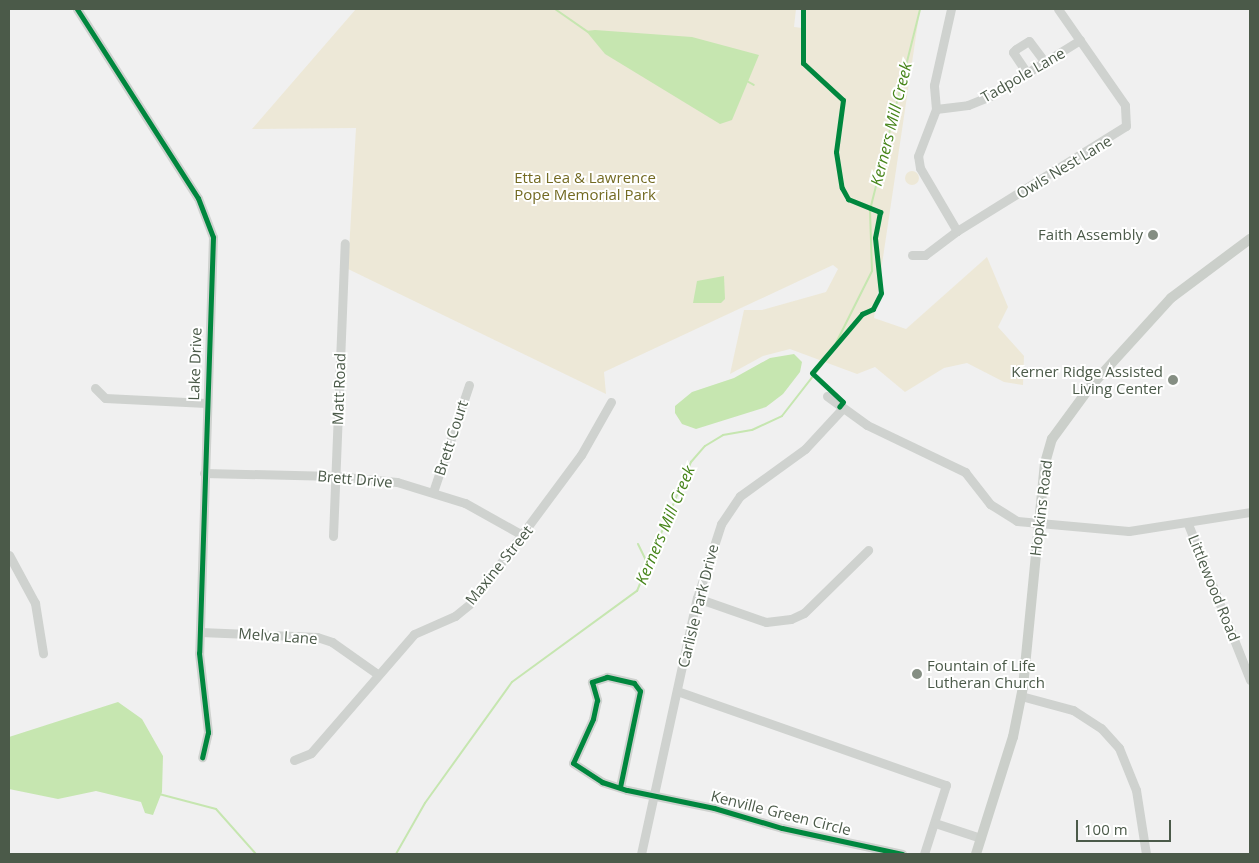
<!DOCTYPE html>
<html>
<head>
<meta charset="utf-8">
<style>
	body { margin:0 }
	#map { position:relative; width:1259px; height:863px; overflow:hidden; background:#f0f0f0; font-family:"Open Sans",sans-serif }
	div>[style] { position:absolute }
	.green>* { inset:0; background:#ede8d7 }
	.round { border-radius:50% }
	.water>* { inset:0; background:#c6e6b0 }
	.stream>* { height:2px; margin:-1px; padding:0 1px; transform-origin:1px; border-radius:1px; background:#c6e6b0 }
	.minor>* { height:9px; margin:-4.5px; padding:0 4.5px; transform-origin:4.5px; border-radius:4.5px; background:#cfd2cf }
	.major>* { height:10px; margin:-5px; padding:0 5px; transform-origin:5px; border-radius:5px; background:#cbcfca }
	.cycleway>* { height:5px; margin:-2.5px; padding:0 2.5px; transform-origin:2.5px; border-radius:2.5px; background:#00873e }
	.dots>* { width:14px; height:14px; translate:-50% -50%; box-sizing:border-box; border:2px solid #fff; border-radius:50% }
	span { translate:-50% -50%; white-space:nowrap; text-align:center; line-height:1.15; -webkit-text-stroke:4px #fff; paint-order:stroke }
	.street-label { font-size:15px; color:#4b5a49 }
	.park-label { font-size:15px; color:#736a22 }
	.poi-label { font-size:15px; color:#4b5a49 }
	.right { translate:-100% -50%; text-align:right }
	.left { translate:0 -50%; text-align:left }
	.water-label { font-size:16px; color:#47851b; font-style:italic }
	.frame { position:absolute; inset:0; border:10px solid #4b5a49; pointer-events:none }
	.scale { position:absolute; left:1076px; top:820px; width:95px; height:22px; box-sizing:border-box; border:2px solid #4b5a49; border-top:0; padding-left:6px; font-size:15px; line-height:18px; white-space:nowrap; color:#4b5a49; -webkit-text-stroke:4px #fff; paint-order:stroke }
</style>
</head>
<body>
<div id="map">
	<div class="green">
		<div style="clip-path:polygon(356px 9px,796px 9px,794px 27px,802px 28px,804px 9px,920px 9px,874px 318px,906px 329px,987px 257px,1008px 307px,998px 327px,1024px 356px,1023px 385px,1004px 382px,967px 363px,944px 368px,905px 392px,875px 367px,857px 374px,790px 349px,763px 356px,730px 374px,744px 310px,762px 310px,826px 292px,838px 269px,833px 265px,604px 372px,606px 394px,348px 269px,356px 128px,252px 129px)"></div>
		<div class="round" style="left:905px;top:171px;width:14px;height:14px"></div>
	</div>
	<div class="water">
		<div style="clip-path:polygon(595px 30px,692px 37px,759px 55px,732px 120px,720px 124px,605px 54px,586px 31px)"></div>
		<div style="clip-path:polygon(724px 276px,725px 299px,721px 303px,693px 303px,697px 281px)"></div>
		<div style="clip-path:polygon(794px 354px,802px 362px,800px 372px,783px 394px,766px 407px,696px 429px,682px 424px,675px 413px,675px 406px,692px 392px,734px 378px,770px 358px)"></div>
		<div style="clip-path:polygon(118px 702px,142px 719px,163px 756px,162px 792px,153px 815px,145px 813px,141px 802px,96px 791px,58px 799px,9px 789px,9px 737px)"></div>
	</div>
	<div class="stream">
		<div style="left:555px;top:9px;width:40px;rotate:34.9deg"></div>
		<div style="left:745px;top:80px;width:10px;rotate:29deg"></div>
		<div style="left:638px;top:544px;width:25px;rotate:64deg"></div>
		<div style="left:159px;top:794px;width:59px;rotate:14.7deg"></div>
		<div style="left:216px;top:809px;width:60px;rotate:48.4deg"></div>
		<div style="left:396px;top:854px;width:59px;rotate:-60.4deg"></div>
		<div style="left:425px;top:803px;width:149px;rotate:-54.3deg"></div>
		<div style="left:512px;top:682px;width:155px;rotate:-36.1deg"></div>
		<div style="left:637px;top:591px;width:140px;rotate:-67.3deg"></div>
		<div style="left:691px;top:462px;width:21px;rotate:-49deg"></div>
		<div style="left:705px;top:446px;width:21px;rotate:-31deg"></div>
		<div style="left:723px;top:435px;width:29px;rotate:-10deg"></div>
		<div style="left:752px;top:430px;width:33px;rotate:-25deg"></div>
		<div style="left:782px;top:416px;width:80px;rotate:-52.1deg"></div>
		<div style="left:831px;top:353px;width:92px;rotate:-63.4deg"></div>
		<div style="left:872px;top:271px;width:61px;rotate:-91.9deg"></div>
		<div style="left:870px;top:210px;width:207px;rotate:-76deg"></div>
	</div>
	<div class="minor">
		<div style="left:77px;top:9px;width:224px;rotate:57.4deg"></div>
		<div style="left:198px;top:198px;width:42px;rotate:69deg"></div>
		<div style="left:213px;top:237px;width:416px;rotate:91.9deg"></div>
		<div style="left:199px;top:653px;width:80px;rotate:83.5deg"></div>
		<div style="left:208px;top:732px;width:26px;rotate:103deg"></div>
		<div style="left:1027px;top:73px;width:25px;rotate:-124deg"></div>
		<div style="left:1013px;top:52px;width:4px;rotate:-45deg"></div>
		<div style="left:1016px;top:49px;width:15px;rotate:-32deg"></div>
		<div style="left:1029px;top:41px;width:25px;rotate:53deg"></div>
		<div style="left:936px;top:109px;width:32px;rotate:-7deg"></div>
		<div style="left:968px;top:105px;width:24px;rotate:-22deg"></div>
		<div style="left:990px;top:96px;width:106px;rotate:-31.9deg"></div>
		<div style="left:957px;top:231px;width:199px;rotate:-31.9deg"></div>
		<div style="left:1126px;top:126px;width:21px;rotate:-93deg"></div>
		<div style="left:1125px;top:105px;width:117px;rotate:-124.9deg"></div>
		<div style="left:912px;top:255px;width:13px"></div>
		<div style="left:925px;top:255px;width:40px;rotate:-37deg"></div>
		<div style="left:957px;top:231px;width:73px;rotate:-120.4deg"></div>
		<div style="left:920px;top:168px;width:12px;rotate:-99deg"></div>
		<div style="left:918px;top:156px;width:50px;rotate:-69deg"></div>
		<div style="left:936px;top:109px;width:24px;rotate:-95deg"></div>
		<div style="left:934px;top:85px;width:78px;rotate:-77.4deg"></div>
		<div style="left:95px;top:388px;width:14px;rotate:45deg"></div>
		<div style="left:105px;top:398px;width:101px;rotate:2.8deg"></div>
		<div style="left:827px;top:396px;width:49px;rotate:35.9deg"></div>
		<div style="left:867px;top:425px;width:109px;rotate:25.6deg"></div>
		<div style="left:965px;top:472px;width:41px;rotate:52deg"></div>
		<div style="left:990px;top:504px;width:32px;rotate:32deg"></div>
		<div style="left:1017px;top:521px;width:112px;rotate:5.1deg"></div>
		<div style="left:1129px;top:531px;width:122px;rotate:-8.9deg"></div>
		<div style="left:204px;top:473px;width:131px;rotate:1.3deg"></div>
		<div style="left:335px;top:476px;width:62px;rotate:5.5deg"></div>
		<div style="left:397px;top:482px;width:71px;rotate:17.2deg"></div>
		<div style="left:465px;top:503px;width:68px;rotate:29.2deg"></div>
		<div style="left:433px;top:492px;width:113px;rotate:-71.4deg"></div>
		<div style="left:1188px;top:524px;width:168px;rotate:68.3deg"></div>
		<div style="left:333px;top:536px;width:293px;rotate:-87.7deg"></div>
		<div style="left:9px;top:555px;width:55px;rotate:61.6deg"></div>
		<div style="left:35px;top:603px;width:51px;rotate:80.9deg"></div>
		<div style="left:697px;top:598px;width:73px;rotate:19.2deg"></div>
		<div style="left:766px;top:622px;width:25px;rotate:-7deg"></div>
		<div style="left:791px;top:619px;width:14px;rotate:-25deg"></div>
		<div style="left:804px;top:613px;width:90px;rotate:-44.5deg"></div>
		<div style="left:200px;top:632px;width:117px;rotate:2.4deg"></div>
		<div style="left:317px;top:637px;width:16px;rotate:18deg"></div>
		<div style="left:332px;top:642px;width:54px;rotate:35.2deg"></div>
		<div style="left:677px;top:691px;width:285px;rotate:19.3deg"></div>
		<div style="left:946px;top:785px;width:72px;rotate:107.7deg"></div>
		<div style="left:1021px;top:696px;width:54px;rotate:15.1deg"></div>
		<div style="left:1073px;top:710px;width:33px;rotate:33deg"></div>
		<div style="left:1101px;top:728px;width:27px;rotate:48deg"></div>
		<div style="left:1119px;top:748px;width:45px;rotate:68deg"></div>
		<div style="left:1136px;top:790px;width:65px;rotate:81.1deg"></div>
		<div style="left:294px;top:760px;width:18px;rotate:-22deg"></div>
		<div style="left:311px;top:753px;width:157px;rotate:-49.1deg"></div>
		<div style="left:414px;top:634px;width:45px;rotate:-23.7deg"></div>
		<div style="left:455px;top:616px;width:21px;rotate:-39deg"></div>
		<div style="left:471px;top:603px;width:184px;rotate:-53.4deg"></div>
		<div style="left:581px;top:455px;width:61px;rotate:-60.5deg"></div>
		<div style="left:620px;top:787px;width:98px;rotate:-78.2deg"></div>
		<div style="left:640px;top:691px;width:10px;rotate:-127deg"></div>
		<div style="left:634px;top:683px;width:28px;rotate:-167deg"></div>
		<div style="left:607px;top:677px;width:16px;rotate:162deg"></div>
		<div style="left:592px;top:682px;width:19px;rotate:74deg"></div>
		<div style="left:597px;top:700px;width:19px;rotate:102deg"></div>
		<div style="left:593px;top:719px;width:48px;rotate:114.4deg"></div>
		<div style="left:573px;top:763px;width:35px;rotate:33deg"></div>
		<div style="left:602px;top:782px;width:26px;rotate:18deg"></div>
		<div style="left:627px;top:790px;width:89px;rotate:11.7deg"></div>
		<div style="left:714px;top:808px;width:71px;rotate:16.4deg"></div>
		<div style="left:782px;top:828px;width:123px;rotate:12.2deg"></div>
		<div style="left:935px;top:823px;width:48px;rotate:18.1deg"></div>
		<div style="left:641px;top:854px;width:262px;rotate:-77.7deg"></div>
		<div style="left:697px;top:598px;width:78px;rotate:-72deg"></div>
		<div style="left:721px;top:524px;width:34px;rotate:-56deg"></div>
		<div style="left:740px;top:496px;width:80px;rotate:-35.9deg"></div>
		<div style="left:805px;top:449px;width:54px;rotate:-47.2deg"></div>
	</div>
	<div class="major">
		<div style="left:976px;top:854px;width:123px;rotate:-72.5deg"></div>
		<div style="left:1013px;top:737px;width:51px;rotate:-78.7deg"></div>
		<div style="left:1023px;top:687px;width:225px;rotate:-84.4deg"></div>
		<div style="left:1045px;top:463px;width:25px;rotate:-74deg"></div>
		<div style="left:1052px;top:439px;width:64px;rotate:-53.8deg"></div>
		<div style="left:1090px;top:387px;width:120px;rotate:-47.7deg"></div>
		<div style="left:1171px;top:298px;width:99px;rotate:-36.8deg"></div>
	</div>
	<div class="cycleway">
		<div style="left:77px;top:9px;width:224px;rotate:57.4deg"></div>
		<div style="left:198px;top:198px;width:42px;rotate:69deg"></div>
		<div style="left:213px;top:237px;width:416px;rotate:91.9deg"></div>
		<div style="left:199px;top:653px;width:80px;rotate:83.5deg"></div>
		<div style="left:208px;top:732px;width:26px;rotate:103deg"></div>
		<div style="left:803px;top:9px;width:54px;rotate:90deg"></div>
		<div style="left:803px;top:63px;width:54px;rotate:42.8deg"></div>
		<div style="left:843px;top:100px;width:52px;rotate:97.7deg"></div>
		<div style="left:836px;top:152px;width:36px;rotate:81deg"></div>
		<div style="left:842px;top:188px;width:13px;rotate:61deg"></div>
		<div style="left:848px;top:199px;width:35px;rotate:22deg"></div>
		<div style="left:880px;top:212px;width:26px;rotate:101deg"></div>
		<div style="left:875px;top:238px;width:55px;rotate:83.8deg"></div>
		<div style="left:881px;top:293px;width:18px;rotate:117deg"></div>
		<div style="left:873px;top:309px;width:12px;rotate:156deg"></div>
		<div style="left:862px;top:314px;width:77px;rotate:130.3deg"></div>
		<div style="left:812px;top:373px;width:42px;rotate:43.1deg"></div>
		<div style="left:843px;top:402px;width:6px;rotate:129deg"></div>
		<div style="left:620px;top:787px;width:98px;rotate:-78.2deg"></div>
		<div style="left:640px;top:691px;width:10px;rotate:-127deg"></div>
		<div style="left:634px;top:683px;width:28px;rotate:-167deg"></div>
		<div style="left:607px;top:677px;width:16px;rotate:162deg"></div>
		<div style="left:592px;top:682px;width:19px;rotate:74deg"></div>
		<div style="left:597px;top:700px;width:19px;rotate:102deg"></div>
		<div style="left:593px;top:719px;width:48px;rotate:114.4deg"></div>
		<div style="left:573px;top:763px;width:35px;rotate:33deg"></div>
		<div style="left:602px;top:782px;width:26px;rotate:18deg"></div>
		<div style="left:627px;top:790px;width:89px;rotate:11.7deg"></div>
		<div style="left:714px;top:808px;width:71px;rotate:16.4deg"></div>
		<div style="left:782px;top:828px;width:123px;rotate:12.2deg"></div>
	</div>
	<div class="dots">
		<div style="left:1153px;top:235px;background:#858e83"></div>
		<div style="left:1173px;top:380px;background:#858e83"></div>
		<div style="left:917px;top:674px;background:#858e83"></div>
	</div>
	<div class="street-label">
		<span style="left:1023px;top:75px;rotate:-30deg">Tadpole Lane</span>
		<span style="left:1064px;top:167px;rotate:-31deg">Owls Nest Lane</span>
		<span style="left:195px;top:364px;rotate:-88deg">Lake Drive</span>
		<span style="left:339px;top:389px;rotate:-88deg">Matt Road</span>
		<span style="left:451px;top:438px;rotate:-72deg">Brett Court</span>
		<span style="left:355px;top:479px;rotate:5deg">Brett Drive</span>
		<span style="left:1041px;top:508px;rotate:-83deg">Hopkins Road</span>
		<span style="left:499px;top:565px;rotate:-51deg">Maxine Street</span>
		<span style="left:1214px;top:588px;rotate:68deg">Littlewood Road</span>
		<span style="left:698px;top:606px;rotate:-76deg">Carlisle Park Drive</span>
		<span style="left:278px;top:636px;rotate:4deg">Melva Lane</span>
		<span style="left:781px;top:813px;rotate:14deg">Kenville Green Circle</span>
	</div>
	<div class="park-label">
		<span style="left:585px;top:186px">Etta Lea &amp; Lawrence<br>Pope Memorial Park</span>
	</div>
	<div class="poi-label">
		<span class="right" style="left:1143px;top:235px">Faith Assembly</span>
		<span class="right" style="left:1163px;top:380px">Kerner Ridge Assisted<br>Living Center</span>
		<span class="left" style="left:927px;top:674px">Fountain of Life<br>Lutheran Church</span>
	</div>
	<div class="water-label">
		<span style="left:891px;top:124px;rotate:-76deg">Kerners Mill Creek</span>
		<span style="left:665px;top:525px;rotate:-67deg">Kerners Mill Creek</span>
	</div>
	<div class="frame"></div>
	<div class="scale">100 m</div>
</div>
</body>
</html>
